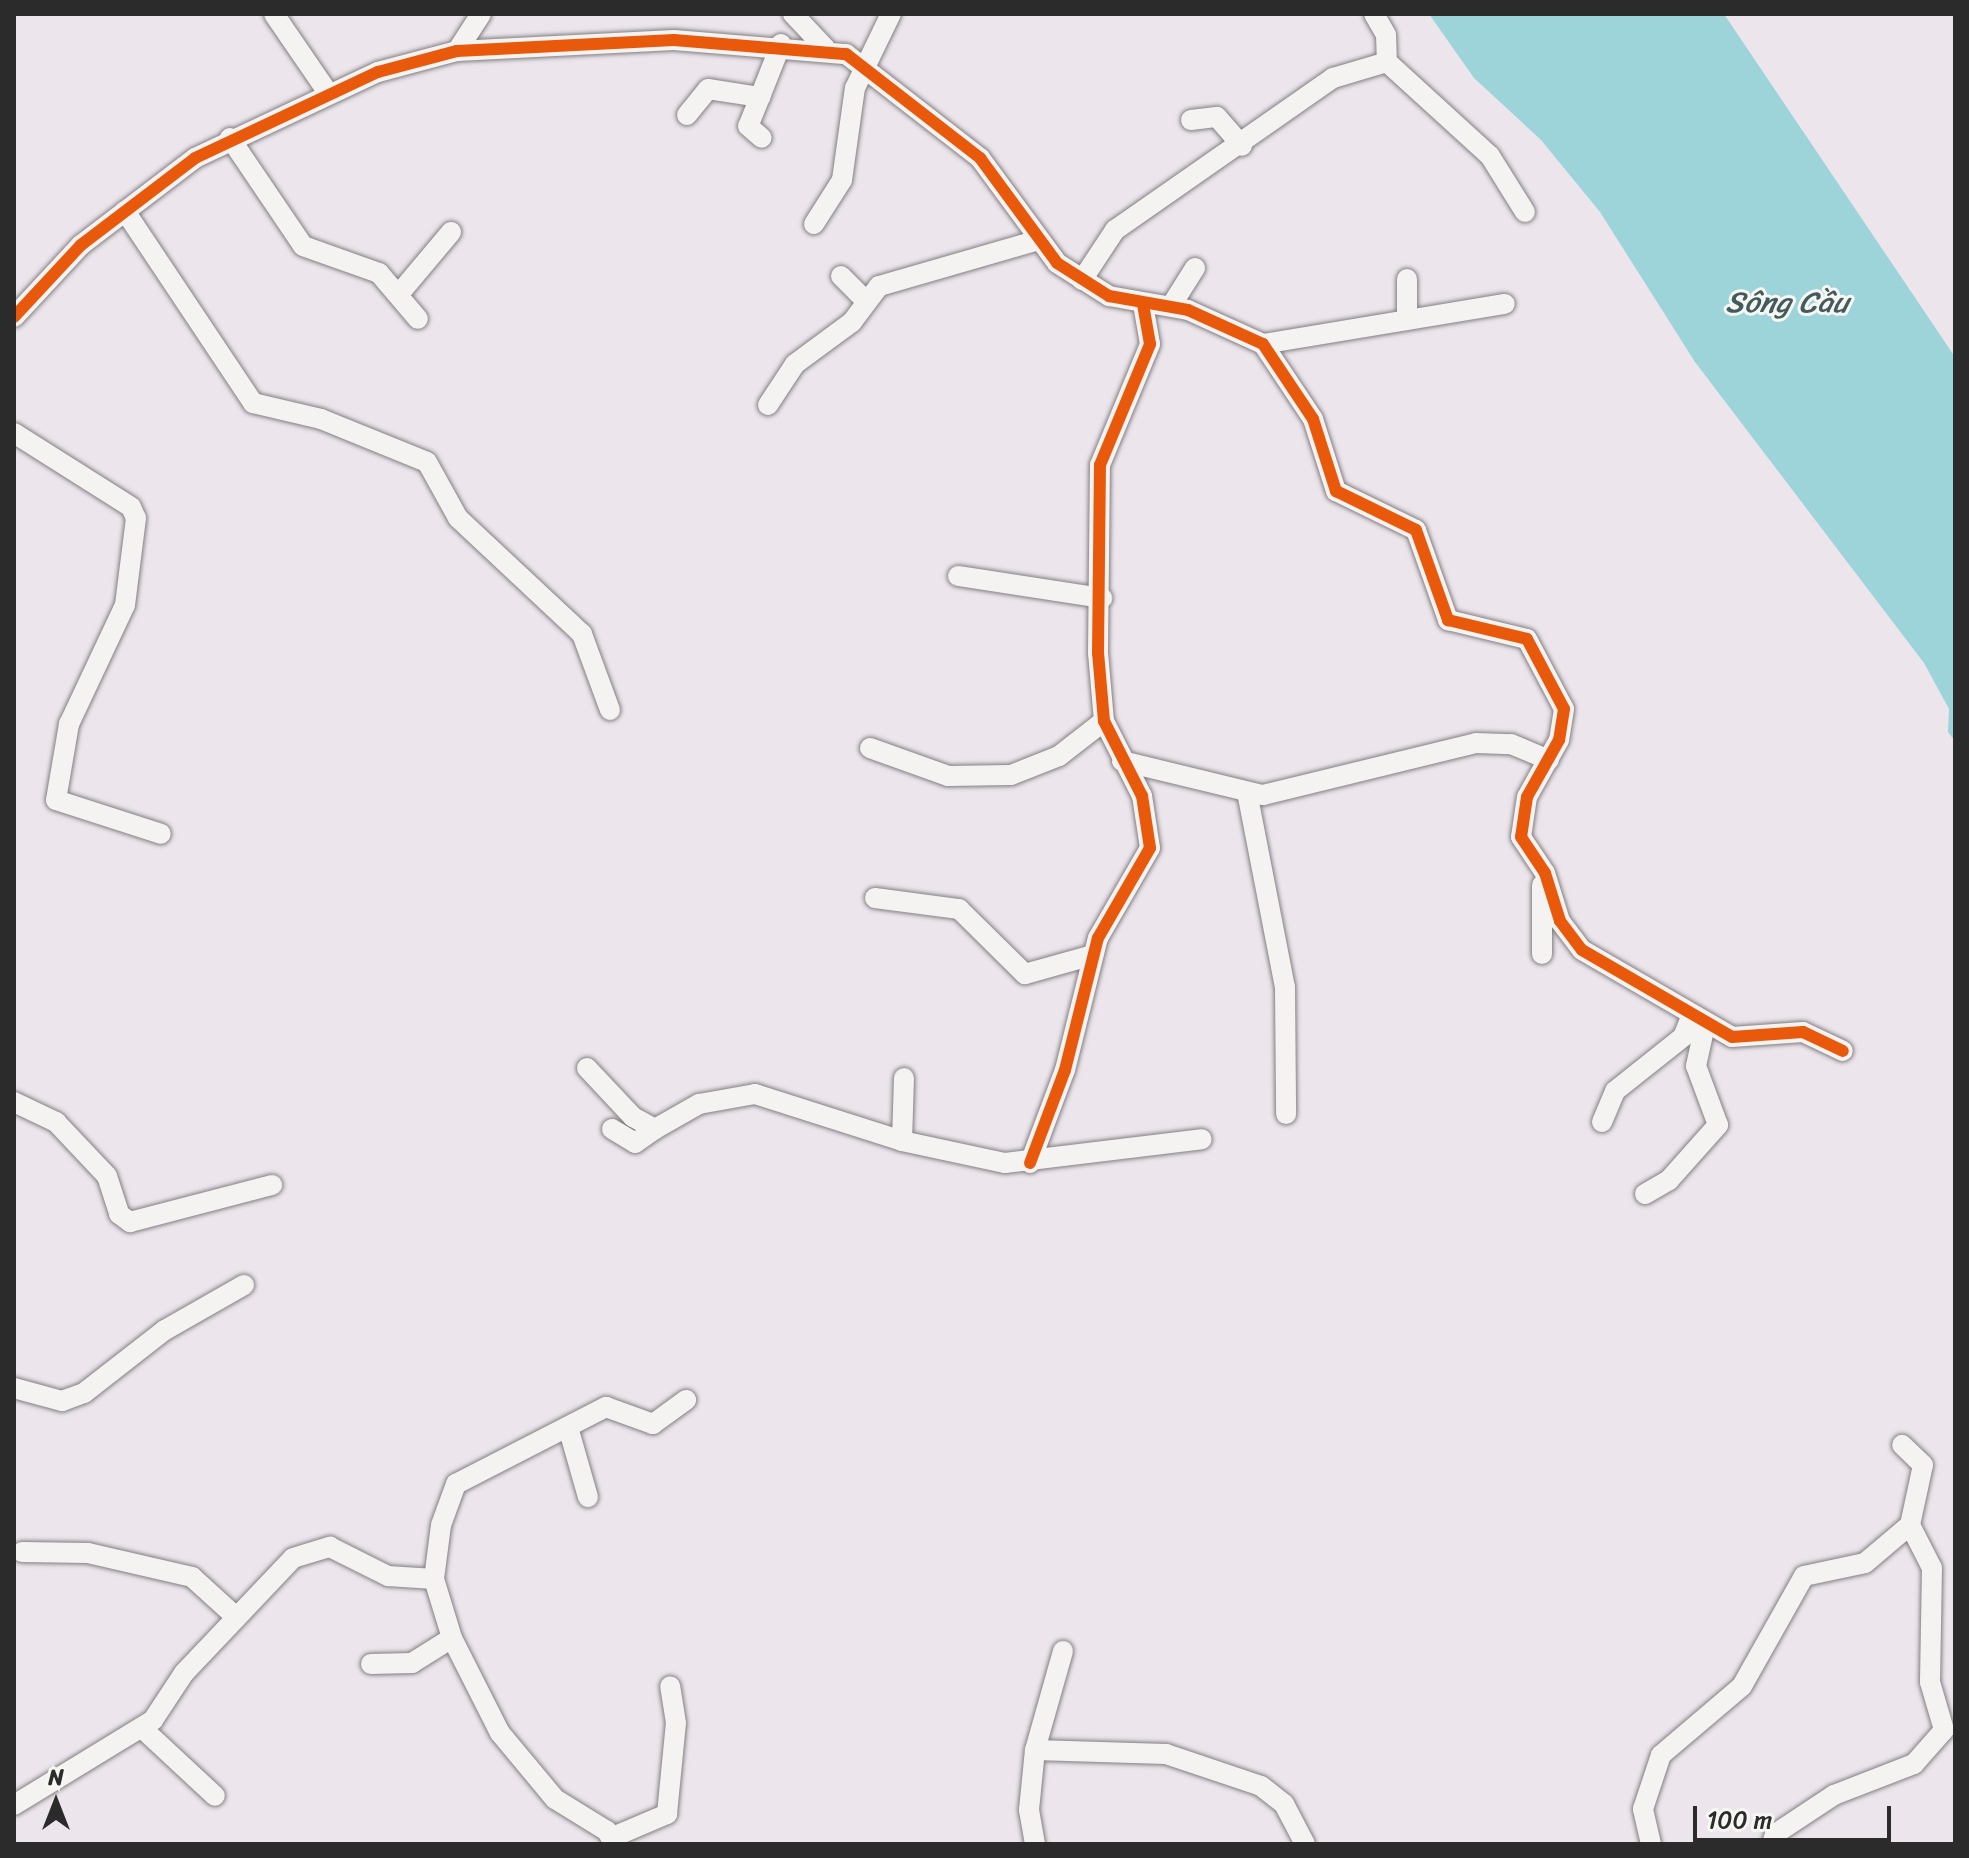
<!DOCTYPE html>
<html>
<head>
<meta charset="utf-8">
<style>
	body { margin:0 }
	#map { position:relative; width:1969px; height:1858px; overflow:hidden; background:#ece6ec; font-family:Sriracha,sans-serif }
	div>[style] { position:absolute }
	.water>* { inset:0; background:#9dd4da }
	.roads { filter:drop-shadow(0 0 2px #827f82) drop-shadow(0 0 2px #827f82) }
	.minor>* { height:20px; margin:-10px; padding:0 10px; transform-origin:10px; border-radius:10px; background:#f4f3f2 }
	.cycleway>* { height:12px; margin:-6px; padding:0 6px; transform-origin:6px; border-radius:6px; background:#e8590c }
	span { translate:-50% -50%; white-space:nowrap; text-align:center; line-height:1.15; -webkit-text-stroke:6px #f6f6f2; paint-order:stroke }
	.water-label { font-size:30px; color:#435b5d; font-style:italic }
	.frame { position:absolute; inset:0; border:16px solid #2b2b2b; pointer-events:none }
	.north { position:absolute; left:16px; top:1762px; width:80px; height:80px; -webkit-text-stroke:6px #f6f6f2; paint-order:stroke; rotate:0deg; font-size:22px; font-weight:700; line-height:32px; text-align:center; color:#2b2b2b }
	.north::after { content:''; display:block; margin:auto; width:28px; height:36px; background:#2b2b2b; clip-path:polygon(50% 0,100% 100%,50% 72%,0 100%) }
	.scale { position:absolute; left:1693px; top:1806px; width:198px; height:36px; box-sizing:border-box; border:4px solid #2b2b2b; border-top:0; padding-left:10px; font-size:24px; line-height:28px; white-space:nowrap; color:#2b2b2b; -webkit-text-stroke:6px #f6f6f2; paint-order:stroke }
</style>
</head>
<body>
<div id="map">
	<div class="water">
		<div style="clip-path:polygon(1429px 14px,1724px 14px,1955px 357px,1955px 741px,1948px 732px,1949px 709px,1924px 663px,1695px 362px,1600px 212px,1541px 140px,1474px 78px)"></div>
	</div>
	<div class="roads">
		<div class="minor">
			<div style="left:274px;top:14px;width:96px;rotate:55.6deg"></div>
			<div style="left:793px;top:14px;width:47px;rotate:46.7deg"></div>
			<div style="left:1374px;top:14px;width:24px;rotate:60deg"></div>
			<div style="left:1386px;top:35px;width:27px;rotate:88deg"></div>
			<div style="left:1387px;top:62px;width:139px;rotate:42.4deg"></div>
			<div style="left:1490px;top:156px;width:66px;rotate:58deg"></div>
			<div style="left:457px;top:51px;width:44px;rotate:-57deg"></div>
			<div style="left:760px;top:97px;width:31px;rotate:112deg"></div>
			<div style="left:748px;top:126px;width:18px;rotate:41deg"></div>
			<div style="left:687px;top:115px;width:33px;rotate:-51deg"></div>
			<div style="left:708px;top:89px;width:53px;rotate:8.7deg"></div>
			<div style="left:760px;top:97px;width:57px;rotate:-68.4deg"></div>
			<div style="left:1191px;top:120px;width:26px;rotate:-7deg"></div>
			<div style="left:1217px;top:117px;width:38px;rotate:49deg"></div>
			<div style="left:230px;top:138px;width:130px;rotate:55.9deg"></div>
			<div style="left:303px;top:246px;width:81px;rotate:19.6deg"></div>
			<div style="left:379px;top:273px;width:60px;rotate:49.7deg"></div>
			<div style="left:125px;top:211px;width:231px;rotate:56.3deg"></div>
			<div style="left:253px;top:403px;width:70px;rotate:13.2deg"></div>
			<div style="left:321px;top:419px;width:114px;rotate:22.1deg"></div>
			<div style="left:427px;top:462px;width:64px;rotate:61deg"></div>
			<div style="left:458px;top:518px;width:170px;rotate:43.1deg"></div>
			<div style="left:582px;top:634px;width:81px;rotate:69.8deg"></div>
			<div style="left:814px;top:224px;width:52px;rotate:-57.5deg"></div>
			<div style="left:842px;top:180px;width:93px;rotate:-82deg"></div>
			<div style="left:855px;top:88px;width:82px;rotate:-64.1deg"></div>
			<div style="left:841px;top:276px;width:35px;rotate:45deg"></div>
			<div style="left:1082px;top:280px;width:60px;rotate:-56.6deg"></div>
			<div style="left:1115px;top:230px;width:266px;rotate:-34.9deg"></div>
			<div style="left:1333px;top:78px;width:56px;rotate:-16.5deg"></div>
			<div style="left:399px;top:294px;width:81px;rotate:-50deg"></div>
			<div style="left:1171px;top:306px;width:45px;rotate:-57.7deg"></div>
			<div style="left:14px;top:317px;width:98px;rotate:-47.1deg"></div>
			<div style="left:81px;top:245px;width:143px;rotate:-37.3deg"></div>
			<div style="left:195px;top:158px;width:202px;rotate:-25.2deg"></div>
			<div style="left:378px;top:72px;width:82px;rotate:-14.9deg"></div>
			<div style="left:457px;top:51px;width:217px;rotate:-2.9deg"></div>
			<div style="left:674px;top:40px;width:173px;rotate:4.7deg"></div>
			<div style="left:846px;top:54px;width:170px;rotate:37.8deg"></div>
			<div style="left:980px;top:158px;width:130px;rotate:53.7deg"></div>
			<div style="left:1057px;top:263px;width:62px;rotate:32.4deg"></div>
			<div style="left:1109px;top:296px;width:80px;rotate:10deg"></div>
			<div style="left:1188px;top:310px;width:82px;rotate:24.4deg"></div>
			<div style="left:1263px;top:344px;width:90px;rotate:56.3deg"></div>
			<div style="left:1313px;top:419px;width:76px;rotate:72.3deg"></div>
			<div style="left:1336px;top:491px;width:89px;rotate:26deg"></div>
			<div style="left:1416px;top:530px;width:96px;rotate:70.4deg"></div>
			<div style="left:1448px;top:620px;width:81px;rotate:13.5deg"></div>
			<div style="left:1527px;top:639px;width:79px;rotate:62.1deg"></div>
			<div style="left:1564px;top:709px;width:31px;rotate:99deg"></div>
			<div style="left:1559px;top:740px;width:65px;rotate:119.3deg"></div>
			<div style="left:1527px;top:797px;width:40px;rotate:98.5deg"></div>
			<div style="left:1521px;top:837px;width:43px;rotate:56.3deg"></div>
			<div style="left:1545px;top:873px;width:50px;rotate:72.6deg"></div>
			<div style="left:1560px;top:921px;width:36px;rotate:53deg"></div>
			<div style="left:1582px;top:950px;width:173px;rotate:30.1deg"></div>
			<div style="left:1732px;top:1037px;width:71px;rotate:-4deg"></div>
			<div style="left:1803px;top:1032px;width:44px;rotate:25.4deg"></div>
			<div style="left:1407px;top:320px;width:41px;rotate:-90deg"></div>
			<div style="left:1263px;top:344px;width:245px;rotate:-9.4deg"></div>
			<div style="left:768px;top:405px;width:49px;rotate:-56.6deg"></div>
			<div style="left:795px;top:364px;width:71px;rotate:-36.4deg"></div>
			<div style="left:852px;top:322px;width:45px;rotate:-53.1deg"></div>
			<div style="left:879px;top:286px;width:162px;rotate:-16.1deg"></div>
			<div style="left:14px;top:433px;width:138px;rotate:32.3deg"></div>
			<div style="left:131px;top:507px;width:12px;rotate:66deg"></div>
			<div style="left:136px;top:518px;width:88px;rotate:97.2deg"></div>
			<div style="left:125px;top:605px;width:132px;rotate:115.2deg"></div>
			<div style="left:69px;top:724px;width:77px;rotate:99.7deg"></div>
			<div style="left:56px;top:800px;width:110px;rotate:17.9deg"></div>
			<div style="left:958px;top:576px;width:146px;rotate:8.7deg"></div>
			<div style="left:870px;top:748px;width:83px;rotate:19.7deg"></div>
			<div style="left:948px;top:776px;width:63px;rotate:-0.9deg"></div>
			<div style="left:1011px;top:775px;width:52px;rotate:-21.6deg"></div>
			<div style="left:1059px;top:756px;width:57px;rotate:-37.9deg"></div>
			<div style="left:1122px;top:761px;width:145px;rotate:13.6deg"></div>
			<div style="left:1263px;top:795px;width:219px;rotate:-13.7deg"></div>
			<div style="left:1476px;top:743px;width:35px;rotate:2deg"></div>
			<div style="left:1511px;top:744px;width:41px;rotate:22.8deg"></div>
			<div style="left:1247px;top:792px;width:199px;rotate:79deg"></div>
			<div style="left:1285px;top:987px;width:127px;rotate:89.5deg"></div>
			<div style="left:1542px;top:885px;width:69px;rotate:90deg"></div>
			<div style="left:875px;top:898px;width:85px;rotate:7.5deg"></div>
			<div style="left:959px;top:909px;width:93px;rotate:44.6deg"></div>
			<div style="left:1025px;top:974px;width:71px;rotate:-15.6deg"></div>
			<div style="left:587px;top:1068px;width:67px;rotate:46.8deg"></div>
			<div style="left:633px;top:1117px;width:25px;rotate:29deg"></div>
			<div style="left:655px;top:1129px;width:51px;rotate:-29.6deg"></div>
			<div style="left:699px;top:1104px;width:57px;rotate:-10.1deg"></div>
			<div style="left:755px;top:1094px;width:154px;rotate:17.7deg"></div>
			<div style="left:902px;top:1141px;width:105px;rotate:12.1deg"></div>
			<div style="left:1005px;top:1163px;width:198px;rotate:-6.9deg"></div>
			<div style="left:14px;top:1102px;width:47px;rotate:25.5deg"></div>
			<div style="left:56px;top:1122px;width:74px;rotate:46.6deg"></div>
			<div style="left:107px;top:1176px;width:40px;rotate:72deg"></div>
			<div style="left:119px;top:1214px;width:14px;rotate:36deg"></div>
			<div style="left:130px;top:1222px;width:147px;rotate:-14.6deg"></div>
			<div style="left:1602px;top:1122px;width:34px;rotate:-67deg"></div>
			<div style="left:1615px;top:1091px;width:87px;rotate:-38.5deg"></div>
			<div style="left:1683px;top:1037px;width:22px;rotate:-68deg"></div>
			<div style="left:612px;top:1129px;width:27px;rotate:31deg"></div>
			<div style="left:635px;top:1143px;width:24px;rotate:-35deg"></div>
			<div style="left:902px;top:1141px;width:63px;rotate:-88.2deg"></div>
			<div style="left:1030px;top:1163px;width:99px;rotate:-69.4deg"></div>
			<div style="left:1065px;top:1070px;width:136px;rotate:-76deg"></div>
			<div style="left:1098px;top:938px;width:104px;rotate:-60deg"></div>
			<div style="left:1150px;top:848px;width:53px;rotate:-98.7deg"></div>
			<div style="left:1142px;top:796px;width:84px;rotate:-116.9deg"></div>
			<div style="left:1104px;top:721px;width:68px;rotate:-95deg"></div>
			<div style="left:1098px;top:653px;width:188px;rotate:-89.4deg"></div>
			<div style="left:1100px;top:465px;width:131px;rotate:-67.5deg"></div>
			<div style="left:1150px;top:344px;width:39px;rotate:-100deg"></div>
			<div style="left:1645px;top:1194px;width:28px;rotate:-30deg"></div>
			<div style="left:1669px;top:1180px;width:74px;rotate:-48.3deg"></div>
			<div style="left:1718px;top:1125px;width:63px;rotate:-110.4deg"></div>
			<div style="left:1696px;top:1066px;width:42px;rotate:-77.6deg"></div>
			<div style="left:14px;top:1388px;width:50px;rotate:15.2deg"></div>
			<div style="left:62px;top:1401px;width:23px;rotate:-20deg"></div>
			<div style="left:84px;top:1393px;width:103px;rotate:-37.9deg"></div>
			<div style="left:165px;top:1330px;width:91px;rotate:-29.7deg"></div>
			<div style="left:568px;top:1427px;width:73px;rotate:74.1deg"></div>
			<div style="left:22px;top:1552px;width:66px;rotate:0.9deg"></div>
			<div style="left:88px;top:1553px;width:107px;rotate:13deg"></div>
			<div style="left:192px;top:1577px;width:59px;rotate:42.3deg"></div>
			<div style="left:371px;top:1664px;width:41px;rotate:-1.4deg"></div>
			<div style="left:412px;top:1663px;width:47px;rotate:-32deg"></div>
			<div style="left:143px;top:1729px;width:98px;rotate:42.9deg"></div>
			<div style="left:1035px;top:1750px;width:131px;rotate:1.7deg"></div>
			<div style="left:1166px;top:1754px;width:100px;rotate:18.6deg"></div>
			<div style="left:1261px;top:1786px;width:29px;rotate:38deg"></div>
			<div style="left:1284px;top:1804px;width:45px;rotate:62.3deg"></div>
			<div style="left:14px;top:1805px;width:163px;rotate:-31.4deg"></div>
			<div style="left:153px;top:1720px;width:56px;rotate:-56.6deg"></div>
			<div style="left:184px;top:1673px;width:158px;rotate:-46.5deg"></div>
			<div style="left:293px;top:1558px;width:39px;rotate:-17deg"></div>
			<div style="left:330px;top:1547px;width:65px;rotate:26.6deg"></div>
			<div style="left:388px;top:1576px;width:46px;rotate:3.7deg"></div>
			<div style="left:613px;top:1837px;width:59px;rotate:-23.1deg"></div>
			<div style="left:667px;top:1814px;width:91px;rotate:-84.4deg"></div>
			<div style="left:676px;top:1723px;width:37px;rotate:-99deg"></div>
			<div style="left:614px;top:1844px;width:15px;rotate:-118deg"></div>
			<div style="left:607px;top:1831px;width:61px;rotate:-148.4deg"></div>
			<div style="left:555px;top:1799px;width:86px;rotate:-129.8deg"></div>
			<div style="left:500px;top:1733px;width:106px;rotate:-116.8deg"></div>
			<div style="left:452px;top:1638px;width:62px;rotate:-107deg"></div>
			<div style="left:434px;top:1579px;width:54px;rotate:-82.6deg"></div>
			<div style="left:441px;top:1525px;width:44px;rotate:-69.9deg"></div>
			<div style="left:456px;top:1484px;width:169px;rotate:-27.2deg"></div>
			<div style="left:606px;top:1407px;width:50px;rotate:19.9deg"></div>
			<div style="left:653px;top:1424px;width:41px;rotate:-36deg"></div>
			<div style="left:1035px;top:1844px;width:35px;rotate:-100deg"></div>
			<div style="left:1029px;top:1810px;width:60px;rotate:-84.3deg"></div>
			<div style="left:1035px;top:1750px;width:103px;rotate:-74.2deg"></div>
			<div style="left:1651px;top:1844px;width:36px;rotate:-103deg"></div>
			<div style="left:1643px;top:1809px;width:57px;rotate:-71.6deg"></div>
			<div style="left:1661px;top:1755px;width:106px;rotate:-40.4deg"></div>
			<div style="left:1742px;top:1686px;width:126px;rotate:-60.6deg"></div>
			<div style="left:1804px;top:1576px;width:62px;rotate:-12deg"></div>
			<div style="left:1865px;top:1563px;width:59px;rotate:-40.2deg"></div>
			<div style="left:1910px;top:1525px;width:61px;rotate:-77.8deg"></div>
			<div style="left:1923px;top:1465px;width:29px;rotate:-136deg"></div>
			<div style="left:1772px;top:1844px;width:10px;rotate:-73deg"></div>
			<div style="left:1775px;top:1834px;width:71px;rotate:-33.5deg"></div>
			<div style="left:1834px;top:1795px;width:86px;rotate:-21.2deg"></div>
			<div style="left:1914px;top:1764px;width:45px;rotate:-48.6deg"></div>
			<div style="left:1944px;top:1730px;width:50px;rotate:-106.3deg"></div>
			<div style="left:1930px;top:1682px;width:114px;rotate:-89deg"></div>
			<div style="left:1932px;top:1568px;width:48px;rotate:-117.1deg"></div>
		</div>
	</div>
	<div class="cycleway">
		<div style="left:14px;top:317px;width:98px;rotate:-47.1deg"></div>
		<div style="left:81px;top:245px;width:143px;rotate:-37.3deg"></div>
		<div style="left:195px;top:158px;width:202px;rotate:-25.2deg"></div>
		<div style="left:378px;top:72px;width:82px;rotate:-14.9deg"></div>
		<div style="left:457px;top:51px;width:217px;rotate:-2.9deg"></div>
		<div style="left:674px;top:40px;width:173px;rotate:4.7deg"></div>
		<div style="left:846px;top:54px;width:170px;rotate:37.8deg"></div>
		<div style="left:980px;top:158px;width:130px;rotate:53.7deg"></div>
		<div style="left:1057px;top:263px;width:62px;rotate:32.4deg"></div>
		<div style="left:1109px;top:296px;width:80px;rotate:10deg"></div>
		<div style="left:1188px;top:310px;width:82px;rotate:24.4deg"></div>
		<div style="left:1263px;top:344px;width:90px;rotate:56.3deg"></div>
		<div style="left:1313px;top:419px;width:76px;rotate:72.3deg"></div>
		<div style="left:1336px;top:491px;width:89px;rotate:26deg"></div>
		<div style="left:1416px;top:530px;width:96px;rotate:70.4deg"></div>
		<div style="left:1448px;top:620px;width:81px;rotate:13.5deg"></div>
		<div style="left:1527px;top:639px;width:79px;rotate:62.1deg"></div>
		<div style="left:1564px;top:709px;width:31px;rotate:99deg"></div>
		<div style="left:1559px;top:740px;width:65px;rotate:119.3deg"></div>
		<div style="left:1527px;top:797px;width:40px;rotate:98.5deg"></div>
		<div style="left:1521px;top:837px;width:43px;rotate:56.3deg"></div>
		<div style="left:1545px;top:873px;width:50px;rotate:72.6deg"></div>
		<div style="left:1560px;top:921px;width:36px;rotate:53deg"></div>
		<div style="left:1582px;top:950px;width:173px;rotate:30.1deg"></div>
		<div style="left:1732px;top:1037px;width:71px;rotate:-4deg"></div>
		<div style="left:1803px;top:1032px;width:44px;rotate:25.4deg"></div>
		<div style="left:1030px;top:1163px;width:99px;rotate:-69.4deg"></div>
		<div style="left:1065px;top:1070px;width:136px;rotate:-76deg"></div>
		<div style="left:1098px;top:938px;width:104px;rotate:-60deg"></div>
		<div style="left:1150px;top:848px;width:53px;rotate:-98.7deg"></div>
		<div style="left:1142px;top:796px;width:84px;rotate:-116.9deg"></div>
		<div style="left:1104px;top:721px;width:68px;rotate:-95deg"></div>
		<div style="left:1098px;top:653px;width:188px;rotate:-89.4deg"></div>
		<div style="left:1100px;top:465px;width:131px;rotate:-67.5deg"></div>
		<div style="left:1150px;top:344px;width:39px;rotate:-100deg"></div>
	</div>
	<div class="water-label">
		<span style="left:1787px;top:302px">Sông Cầu</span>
	</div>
	<div class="frame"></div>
	<div class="north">N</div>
	<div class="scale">100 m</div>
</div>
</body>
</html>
